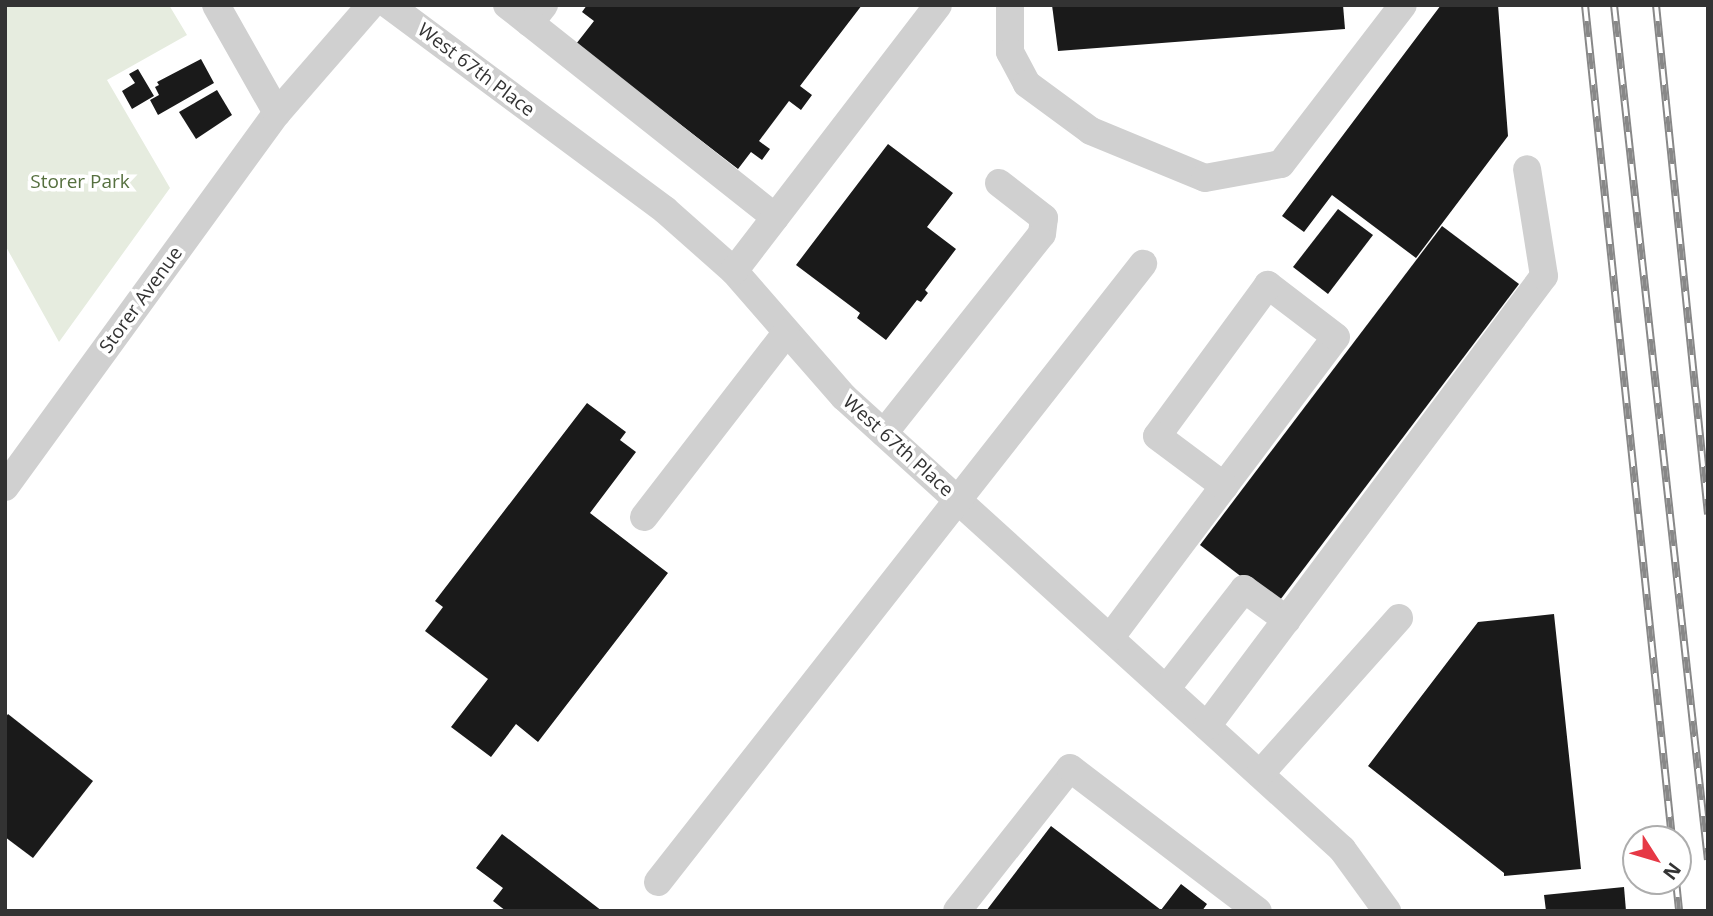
<!DOCTYPE html>
<html>
<head>
<meta charset="utf-8">
<style>
	body { margin:0 }
	#map { position:relative; width:1713px; height:916px; overflow:hidden; background:#fff; font-family:"Open Sans",sans-serif }
	div>[style] { position:absolute }
	.green>* { inset:0; background:#e6ecdf }
	.building>* { inset:0; background:#1a1a1a }
	.minor>* { height:28px; margin:-14px; padding:0 14px; transform-origin:14px; border-radius:14px; background:#d0d0d0 }
	.rail>* { height:8px; margin-top:-4px; transform-origin:0; background:repeating-linear-gradient(90deg,#fff 0 16px,#888 0 32px); box-sizing:border-box; border-block:2px solid #888 }
	span { translate:-50% -50%; white-space:nowrap; text-align:center; line-height:1.15; -webkit-text-stroke:7px #fff; paint-order:stroke }
	.street-label { font-size:19px; color:#333 }
	.park-label { font-size:19px; color:#56703f }
	.frame { position:absolute; inset:0; border:7px solid #333; pointer-events:none }
	.north { position:absolute; left:1622px; top:825px; width:70px; height:70px; box-sizing:border-box; background:#fff; border:2px solid #adadad; border-radius:50%; rotate:127deg; font-size:19px; font-weight:700; line-height:28px; text-align:center; color:#333 }
	.north::after { content:''; display:block; margin:auto; width:24px; height:32px; background:#e63946; clip-path:polygon(50% 0,100% 100%,50% 72%,0 100%) }
</style>
</head>
<body>
<div id="map">
	<div class="green">
		<div style="clip-path:polygon(5px 5px,169px 5px,187px 35px,107px 80px,170px 188px,59px 342px,5px 245px)"></div>
	</div>
	<div class="building">
		<div style="clip-path:polygon(587px 5px,862px 5px,800px 86px,812px 95px,801px 110px,789px 101px,759px 141px,770px 149px,762px 160px,751px 152px,738px 169px,576px 44px,594px 21px,582px 12px)"></div>
		<div style="clip-path:polygon(1052px 5px,1343px 5px,1345px 29px,1058px 51px)"></div>
		<div style="clip-path:polygon(1441px 5px,1498px 5px,1508px 136px,1416px 258px,1332px 195px,1304px 232px,1282px 216px)"></div>
		<div style="clip-path:polygon(201px 59px,214px 83px,158px 115px,150px 100px,159px 95px,155px 87px,159px 85px,157px 82px)"></div>
		<div style="clip-path:polygon(138px 69px,154px 96px,132px 109px,122px 91px,135px 83px,129px 74px)"></div>
		<div style="clip-path:polygon(217px 90px,232px 115px,196px 139px,179px 112px)"></div>
		<div style="clip-path:polygon(888px 144px,953px 193px,927px 227px,956px 249px,925px 290px,928px 293px,921px 302px,917px 300px,886px 340px,857px 318px,860px 313px,796px 265px)"></div>
		<div style="clip-path:polygon(1338px 209px,1373px 235px,1328px 294px,1293px 267px)"></div>
		<div style="clip-path:polygon(1442px 226px,1519px 284px,1277px 604px,1200px 545px)"></div>
		<div style="clip-path:polygon(587px 403px,626px 432px,620px 440px,636px 452px,590px 513px,668px 573px,538px 742px,516px 724px,491px 757px,451px 727px,488px 679px,425px 631px,443px 607px,435px 601px)"></div>
		<div style="clip-path:polygon(1554px 614px,1581px 869px,1504px 876px,1504px 873px,1368px 766px,1478px 622px)"></div>
		<div style="clip-path:polygon(8px 714px,93px 781px,33px 858px,5px 837px,5px 718px)"></div>
		<div style="clip-path:polygon(1051px 826px,1161px 910px,1181px 884px,1207px 904px,1202px 911px,986px 911px)"></div>
		<div style="clip-path:polygon(502px 834px,602px 911px,506px 911px,493px 901px,503px 888px,476px 868px)"></div>
		<div style="clip-path:polygon(1624px 887px,1626px 911px,1546px 911px,1544px 895px)"></div>
	</div>
	<div class="minor">
		<div style="left:216px;top:5px;width:124px;rotate:60.5deg"></div>
		<div style="left:389px;top:5px;width:344px;rotate:36.6deg"></div>
		<div style="left:665px;top:210px;width:92px;rotate:41.5deg"></div>
		<div style="left:734px;top:271px;width:167px;rotate:48.9deg"></div>
		<div style="left:844px;top:397px;width:673px;rotate:42.23deg"></div>
		<div style="left:1342px;top:849px;width:77px;rotate:54deg"></div>
		<div style="left:507px;top:5px;width:29px;rotate:38deg"></div>
		<div style="left:530px;top:23px;width:23px;rotate:-52deg"></div>
		<div style="left:1010px;top:5px;width:47px;rotate:90deg"></div>
		<div style="left:1010px;top:52px;width:36px;rotate:62deg"></div>
		<div style="left:1027px;top:84px;width:79px;rotate:36.3deg"></div>
		<div style="left:1091px;top:131px;width:123px;rotate:22.4deg"></div>
		<div style="left:1205px;top:178px;width:77px;rotate:-10.4deg"></div>
		<div style="left:1281px;top:164px;width:200px;rotate:-52.5deg"></div>
		<div style="left:530px;top:23px;width:313px;rotate:38.4deg"></div>
		<div style="left:734px;top:271px;width:335px;rotate:-52.5deg"></div>
		<div style="left:884px;top:433px;width:254px;rotate:-51.6deg"></div>
		<div style="left:1042px;top:234px;width:16px;rotate:-83deg"></div>
		<div style="left:1044px;top:218px;width:57px;rotate:-142.1deg"></div>
		<div style="left:5px;top:487px;width:462px;rotate:-54deg"></div>
		<div style="left:277px;top:113px;width:143px;rotate:-49deg"></div>
		<div style="left:644px;top:517px;width:232px;rotate:-52.3deg"></div>
		<div style="left:1110px;top:638px;width:190px;rotate:-53.1deg"></div>
		<div style="left:1224px;top:486px;width:186px;rotate:-53.1deg"></div>
		<div style="left:1336px;top:337px;width:86px;rotate:-142.6deg"></div>
		<div style="left:1268px;top:285px;width:187px;rotate:126.3deg"></div>
		<div style="left:1157px;top:436px;width:84px;rotate:36.7deg"></div>
		<div style="left:1166px;top:689px;width:127px;rotate:-52deg"></div>
		<div style="left:1244px;top:589px;width:53px;rotate:35.8deg"></div>
		<div style="left:1207px;top:726px;width:562px;rotate:-53.17deg"></div>
		<div style="left:1544px;top:276px;width:108px;rotate:-99deg"></div>
		<div style="left:1260px;top:774px;width:209px;rotate:-48.3deg"></div>
		<div style="left:658px;top:882px;width:786px;rotate:-51.88deg"></div>
		<div style="left:957px;top:911px;width:182px;rotate:-51.7deg"></div>
		<div style="left:1070px;top:768px;width:236px;rotate:37.3deg"></div>
	</div>
	<div class="rail">
		<div style="left:1585px;top:5px;width:839px;rotate:84.04deg"></div>
		<div style="left:1614px;top:5px;width:860px;rotate:83.73deg"></div>
		<div style="left:1656px;top:5px;width:512px;rotate:84.17deg"></div>
		<div style="left:1676px;top:881px;width:30px;rotate:84deg"></div>
	</div>
	<div class="street-label">
		<span style="left:476px;top:70px;rotate:37deg">West 67th Place</span>
		<span style="left:141px;top:300px;rotate:-54deg">Storer Avenue</span>
		<span style="left:898px;top:446px;rotate:42deg">West 67th Place</span>
	</div>
	<div class="park-label">
		<span style="left:80px;top:182px">Storer Park</span>
	</div>
	<div class="frame"></div>
	<div class="north">N</div>
</div>
</body>
</html>
